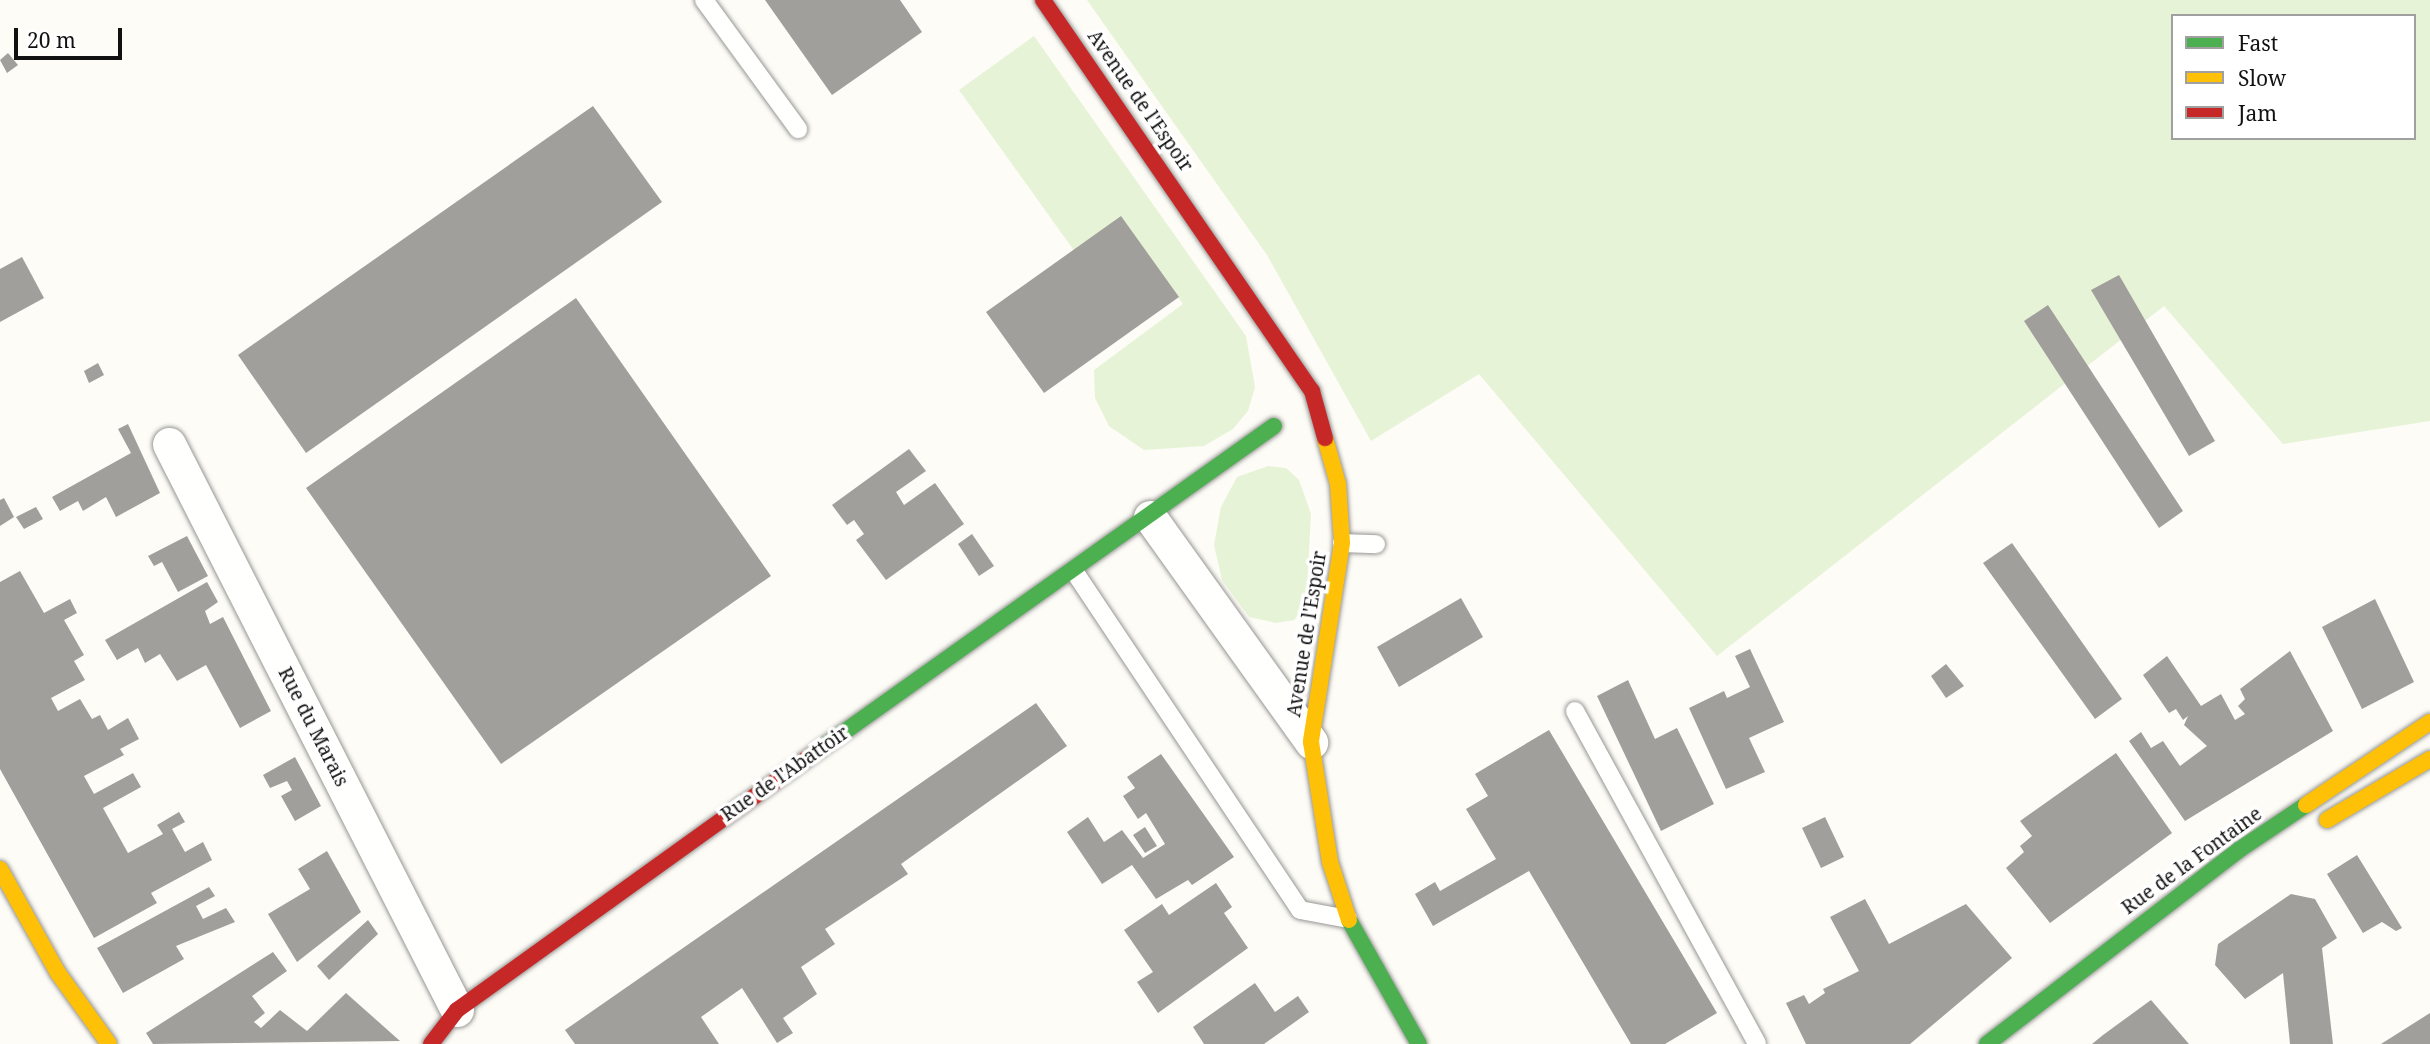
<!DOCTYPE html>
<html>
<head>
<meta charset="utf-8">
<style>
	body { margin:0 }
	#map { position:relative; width:2430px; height:1044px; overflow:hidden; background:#fdfcf7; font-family:"Noto Serif",serif }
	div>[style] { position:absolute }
	.green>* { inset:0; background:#e7f3d7 }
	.building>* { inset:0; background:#a19f9c }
	.roads { filter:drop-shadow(0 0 2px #979795) drop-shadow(0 0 2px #979795) }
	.lane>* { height:18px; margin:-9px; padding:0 9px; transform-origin:9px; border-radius:9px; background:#fffffe }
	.street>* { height:33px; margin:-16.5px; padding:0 16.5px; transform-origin:16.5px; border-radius:16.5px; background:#fffffe }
	.fast>* { height:16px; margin:-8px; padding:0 8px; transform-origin:8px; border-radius:8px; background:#4caf50 }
	.slow>* { height:16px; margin:-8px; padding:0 8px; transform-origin:8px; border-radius:8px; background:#ffc107 }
	.jam>* { height:16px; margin:-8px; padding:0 8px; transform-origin:8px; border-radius:8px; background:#c62828 }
	span { translate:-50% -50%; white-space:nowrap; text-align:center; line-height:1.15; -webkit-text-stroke:7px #fff; paint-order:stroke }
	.street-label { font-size:19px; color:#111 }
	.legend { position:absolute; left:2171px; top:14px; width:245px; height:126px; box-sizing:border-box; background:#fff; border:2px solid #a0a0a0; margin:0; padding:9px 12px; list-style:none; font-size:21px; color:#111 }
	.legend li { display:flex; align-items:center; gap:14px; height:35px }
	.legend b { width:35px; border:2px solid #a0a0a0 }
	.scale { position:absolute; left:14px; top:28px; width:108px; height:32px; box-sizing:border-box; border:4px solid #111; border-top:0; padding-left:9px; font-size:21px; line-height:24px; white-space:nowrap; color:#111; -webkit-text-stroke:5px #fff; paint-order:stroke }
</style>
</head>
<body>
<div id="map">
	<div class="green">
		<div style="clip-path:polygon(evenodd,1087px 0,2430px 0,2430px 421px,2283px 444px,2164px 306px,1717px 656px,1479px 374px,1371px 441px,1267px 255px,1087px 0,2173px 16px,2414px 16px,2414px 138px,2173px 138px,2173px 16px)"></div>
		<div style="clip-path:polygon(1034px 36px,1246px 336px,1255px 387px,1248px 411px,1233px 429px,1204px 446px,1144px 450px,1109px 426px,1095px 398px,1094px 370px,1183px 304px,1125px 226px,1080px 259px,959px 90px)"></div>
		<div style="clip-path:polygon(1268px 466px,1286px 468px,1299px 480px,1311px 514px,1306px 606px,1294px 620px,1276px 623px,1249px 617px,1222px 580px,1214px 545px,1221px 507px,1237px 477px)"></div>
	</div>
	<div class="building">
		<div style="clip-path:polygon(765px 0,900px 0,922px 32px,832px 95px)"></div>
		<div style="clip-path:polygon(8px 53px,18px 65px,7px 73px,0 60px)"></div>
		<div style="clip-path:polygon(593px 106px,662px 202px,306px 453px,238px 355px)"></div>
		<div style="clip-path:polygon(1121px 216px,1179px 297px,1044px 393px,986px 312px)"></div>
		<div style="clip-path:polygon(22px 257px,44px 298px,0 322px,0 269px)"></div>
		<div style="clip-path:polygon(2119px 275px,2215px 441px,2189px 456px,2091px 290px)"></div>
		<div style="clip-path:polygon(576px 298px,771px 576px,501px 764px,306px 488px)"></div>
		<div style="clip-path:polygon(2048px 305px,2183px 511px,2159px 528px,2024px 321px)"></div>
		<div style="clip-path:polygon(98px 363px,104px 375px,89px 383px,84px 371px)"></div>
		<div style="clip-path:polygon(128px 424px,160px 493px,116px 517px,106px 497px,83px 511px,78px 501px,60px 511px,52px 497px,131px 453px,118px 429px)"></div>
		<div style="clip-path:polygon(909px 449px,926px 471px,896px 492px,904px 505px,935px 483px,964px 524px,886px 580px,856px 540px,864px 534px,854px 520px,847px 525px,832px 505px)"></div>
		<div style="clip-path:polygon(4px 498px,14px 517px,0 526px,0 500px)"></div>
		<div style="clip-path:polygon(36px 507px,43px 519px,24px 529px,16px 517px)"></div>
		<div style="clip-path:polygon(972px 534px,994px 566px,979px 576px,958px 544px)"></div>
		<div style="clip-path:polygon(187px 536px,208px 576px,178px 592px,162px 562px,154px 566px,148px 556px)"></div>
		<div style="clip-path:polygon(2012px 543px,2122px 699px,2095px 719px,1983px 563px)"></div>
		<div style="clip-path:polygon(20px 571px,44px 613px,70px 599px,77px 613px,64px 620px,84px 655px,74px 661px,85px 680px,51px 698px,58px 711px,80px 699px,92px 719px,100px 715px,108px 730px,128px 718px,139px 739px,120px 749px,124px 755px,84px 776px,94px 794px,133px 773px,141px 787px,103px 808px,128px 853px,163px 834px,157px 825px,179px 812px,185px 822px,172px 829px,185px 852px,203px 842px,212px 860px,151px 893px,157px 903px,94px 938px,0 769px,0 582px)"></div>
		<div style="clip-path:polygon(207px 582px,218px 602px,205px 611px,210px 624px,223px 617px,271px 711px,240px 728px,206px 665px,177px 681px,160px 654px,145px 663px,138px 648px,117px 660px,105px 640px)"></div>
		<div style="clip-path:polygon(1461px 598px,1483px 637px,1399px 687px,1377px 647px)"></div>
		<div style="clip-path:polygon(2375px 599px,2414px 682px,2362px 709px,2322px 627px)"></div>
		<div style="clip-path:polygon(1750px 649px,1784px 722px,1749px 738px,1765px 772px,1726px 789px,1689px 708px,1724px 691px,1727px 698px,1750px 687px,1735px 656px)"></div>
		<div style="clip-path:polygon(2290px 651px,2333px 731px,2185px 821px,2129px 741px,2141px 732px,2151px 748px,2163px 741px,2180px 766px,2207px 746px,2184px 725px,2188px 716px,2183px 720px,2176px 709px,2169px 713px,2143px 675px,2167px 656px,2201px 706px,2221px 694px,2235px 720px,2245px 714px,2238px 706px,2245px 699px,2240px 689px)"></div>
		<div style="clip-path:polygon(1946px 664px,1964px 686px,1946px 698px,1931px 676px)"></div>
		<div style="clip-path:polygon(1628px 680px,1655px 739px,1677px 728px,1714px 804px,1661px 831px,1597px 696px)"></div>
		<div style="clip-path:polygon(1036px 703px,1067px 746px,901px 864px,908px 874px,825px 929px,835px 944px,801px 967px,817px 994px,783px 1018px,793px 1033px,777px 1043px,742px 988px,701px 1017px,719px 1044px,575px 1044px,565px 1030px)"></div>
		<div style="clip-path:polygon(1549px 730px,1717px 1013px,1665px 1044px,1631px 1044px,1529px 871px,1433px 926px,1415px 894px,1435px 882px,1440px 891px,1496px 859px,1466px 809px,1488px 796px,1475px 774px)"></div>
		<div style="clip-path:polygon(2116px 753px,2172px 833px,2050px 923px,2006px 868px,2024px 852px,2020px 846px,2032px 836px,2020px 821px)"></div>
		<div style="clip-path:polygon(1161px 754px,1234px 857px,1192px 885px,1188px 880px,1156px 899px,1132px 865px,1102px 884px,1067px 832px,1088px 817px,1104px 842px,1122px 830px,1143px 858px,1165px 844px,1146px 813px,1138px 819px,1123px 796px,1135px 788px,1127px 777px)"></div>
		<div style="clip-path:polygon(295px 757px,321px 806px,295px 821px,281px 796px,292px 790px,287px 781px,270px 788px,263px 775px)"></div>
		<div style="clip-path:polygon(1825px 817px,1844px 857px,1821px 868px,1802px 828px)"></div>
		<div style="clip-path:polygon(1145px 827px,1157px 846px,1145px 853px,1133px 835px)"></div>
		<div style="clip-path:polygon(327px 851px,361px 912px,297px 962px,268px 914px,310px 889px,298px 869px)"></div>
		<div style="clip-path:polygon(2357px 855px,2402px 928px,2396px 931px,2382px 922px,2363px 933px,2327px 874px)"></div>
		<div style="clip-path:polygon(1216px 883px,1232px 907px,1224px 913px,1248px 948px,1158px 1013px,1137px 982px,1153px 972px,1124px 930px,1162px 904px,1169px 915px)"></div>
		<div style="clip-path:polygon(209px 887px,215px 896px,196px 906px,203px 919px,226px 908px,235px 922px,176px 946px,184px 959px,123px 993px,97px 948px)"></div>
		<div style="clip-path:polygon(2291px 894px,2315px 899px,2337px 938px,2322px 948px,2333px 1044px,2290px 1044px,2283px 973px,2245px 999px,2215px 965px,2218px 944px)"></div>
		<div style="clip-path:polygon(1865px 899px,1889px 944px,1966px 904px,2012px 958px,1910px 1044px,1806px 1044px,1786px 1003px,1804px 995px,1809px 1004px,1825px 993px,1823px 989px,1859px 971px,1830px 917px)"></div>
		<div style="clip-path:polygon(368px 920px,378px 934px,329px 980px,317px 966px)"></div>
		<div style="clip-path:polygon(273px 952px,287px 971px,252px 996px,265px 1013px,254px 1022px,261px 1028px,280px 1010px,307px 1031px,346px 993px,400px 1041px,153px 1044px,146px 1033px)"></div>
		<div style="clip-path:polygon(1255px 983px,1275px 1012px,1298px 996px,1309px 1012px,1264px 1044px,1204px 1044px,1193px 1027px)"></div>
		<div style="clip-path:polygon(2151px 1000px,2189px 1044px,2092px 1044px,2103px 1035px)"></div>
		<div style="clip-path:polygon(2430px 1013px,2430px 1044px,2381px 1044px)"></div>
	</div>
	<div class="roads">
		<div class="lane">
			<div style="left:704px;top:0;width:160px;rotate:53.9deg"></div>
			<div style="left:1342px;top:543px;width:34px;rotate:2deg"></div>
			<div style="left:1074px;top:571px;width:407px;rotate:56.3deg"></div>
			<div style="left:1300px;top:910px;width:49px;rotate:10.6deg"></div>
			<div style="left:1575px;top:711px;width:379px;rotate:61.3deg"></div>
		</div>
		<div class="street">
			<div style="left:169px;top:444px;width:635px;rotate:63.03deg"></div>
			<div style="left:1150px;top:517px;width:277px;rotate:54.4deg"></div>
		</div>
		<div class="fast">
			<div style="left:816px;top:752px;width:562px;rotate:-35.44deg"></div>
			<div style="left:1349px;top:920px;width:142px;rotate:60.6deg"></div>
			<div style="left:1987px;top:1044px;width:318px;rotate:-37.6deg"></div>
			<div style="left:2239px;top:850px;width:81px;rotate:-33.9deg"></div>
		</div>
		<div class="slow">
			<div style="left:1325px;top:438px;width:48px;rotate:74.2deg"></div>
			<div style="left:1338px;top:484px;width:59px;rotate:86.1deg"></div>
			<div style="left:1342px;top:543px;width:201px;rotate:98.9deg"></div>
			<div style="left:1311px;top:742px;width:121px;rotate:81deg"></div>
			<div style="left:1330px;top:862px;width:61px;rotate:71.9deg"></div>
			<div style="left:2306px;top:805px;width:149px;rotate:-33.8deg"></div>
			<div style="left:2327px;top:820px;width:120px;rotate:-30.6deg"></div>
			<div style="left:0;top:869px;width:119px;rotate:60.9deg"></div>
			<div style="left:58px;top:973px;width:87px;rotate:54.3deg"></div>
		</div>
		<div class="jam">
			<div style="left:1043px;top:0;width:475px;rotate:55.5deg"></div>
			<div style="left:1312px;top:391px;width:49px;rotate:74.5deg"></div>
			<div style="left:431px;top:1044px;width:43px;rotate:-52.6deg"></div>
			<div style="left:457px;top:1010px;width:442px;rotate:-35.7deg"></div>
		</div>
	</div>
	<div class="street-label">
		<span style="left:1140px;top:101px;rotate:55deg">Avenue de l'Espoir</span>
		<span style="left:1307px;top:634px;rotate:-81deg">Avenue de l'Espoir</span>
		<span style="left:313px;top:727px;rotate:63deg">Rue du Marais</span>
		<span style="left:785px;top:774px;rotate:-35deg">Rue de l'Abattoir</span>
		<span style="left:2192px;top:861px;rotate:-36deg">Rue de la Fontaine</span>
	</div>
	<ul class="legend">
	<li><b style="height:9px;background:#4caf50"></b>Fast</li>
	<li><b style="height:9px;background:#ffc107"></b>Slow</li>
	<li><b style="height:9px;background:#c62828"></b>Jam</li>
	</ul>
	<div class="scale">20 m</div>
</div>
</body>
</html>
